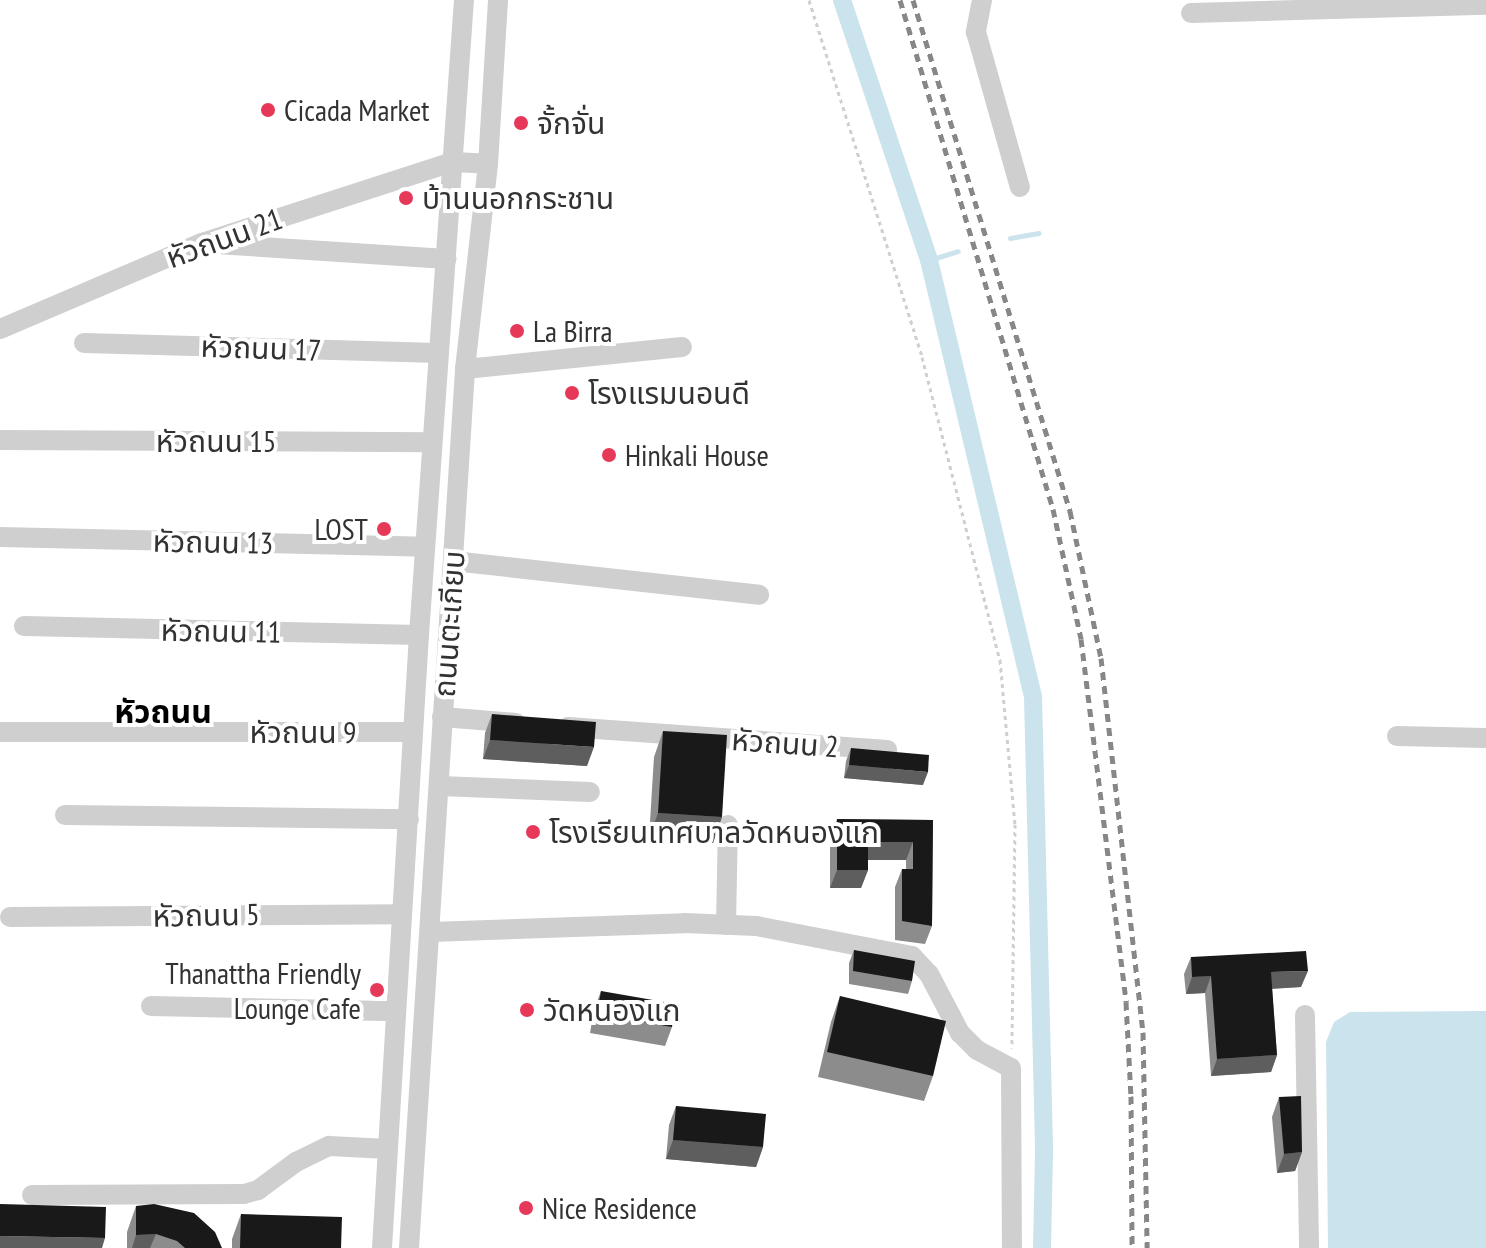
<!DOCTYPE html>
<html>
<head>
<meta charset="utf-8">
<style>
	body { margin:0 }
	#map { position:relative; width:1486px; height:1248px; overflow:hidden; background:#fff; font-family:"PT Sans Narrow","Noto Sans Thai",sans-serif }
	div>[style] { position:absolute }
	.water>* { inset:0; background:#cbe3ec }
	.stream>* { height:5px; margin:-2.5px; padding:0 2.5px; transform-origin:2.5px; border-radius:2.5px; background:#cbe3ec }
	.canal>* { height:18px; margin:-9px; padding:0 9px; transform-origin:9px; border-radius:9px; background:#cbe3ec }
	.path>* { height:3px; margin-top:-1.5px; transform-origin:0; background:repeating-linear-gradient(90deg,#cfcfcf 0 4px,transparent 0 8px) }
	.minor>* { height:20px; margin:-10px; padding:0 10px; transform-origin:10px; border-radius:10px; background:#cfcfcf }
	.rail>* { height:5px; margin-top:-2.5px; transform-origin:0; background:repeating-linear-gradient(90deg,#878787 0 8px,transparent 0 14px) }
	.wall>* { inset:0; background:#8c8c8c }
	.shaded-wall>* { inset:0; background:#5e5e5e }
	.building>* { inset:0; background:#191919 }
	.dots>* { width:22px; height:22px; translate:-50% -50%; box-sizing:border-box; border:4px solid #fff; border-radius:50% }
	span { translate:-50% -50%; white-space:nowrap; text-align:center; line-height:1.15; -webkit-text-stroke:8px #fff; paint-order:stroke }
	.poi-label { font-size:30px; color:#323232 }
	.left { translate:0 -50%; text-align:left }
	.right { translate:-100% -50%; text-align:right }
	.street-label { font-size:30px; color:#323232 }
	.neighbourhood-label { font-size:32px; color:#000; font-weight:700 }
</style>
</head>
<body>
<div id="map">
	<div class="water">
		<div style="clip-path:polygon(1486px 1011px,1486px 1248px,1328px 1248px,1326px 1042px,1334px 1022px,1350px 1012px)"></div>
	</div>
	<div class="stream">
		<div style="left:1010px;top:238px;width:29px;rotate:-10deg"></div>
		<div style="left:929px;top:260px;width:30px;rotate:-17deg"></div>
	</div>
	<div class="canal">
		<div style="left:842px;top:0;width:274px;rotate:71.5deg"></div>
		<div style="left:929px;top:260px;width:448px;rotate:76.6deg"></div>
		<div style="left:1033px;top:696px;width:457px;rotate:88.6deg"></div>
		<div style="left:1044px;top:1153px;width:95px;rotate:91.2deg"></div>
	</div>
	<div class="path">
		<div style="left:809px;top:0;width:374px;rotate:72.4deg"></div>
		<div style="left:922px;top:357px;width:313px;rotate:75.6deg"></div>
		<div style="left:1000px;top:660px;width:165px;rotate:84.8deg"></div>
		<div style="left:1015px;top:824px;width:224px;rotate:90.8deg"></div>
	</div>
	<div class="minor">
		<div style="left:982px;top:0;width:33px;rotate:101deg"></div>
		<div style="left:976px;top:32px;width:161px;rotate:74.2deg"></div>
		<div style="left:1191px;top:13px;width:295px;rotate:-1.6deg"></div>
		<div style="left:216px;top:244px;width:231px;rotate:3.7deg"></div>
		<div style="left:0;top:329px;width:220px;rotate:-23.1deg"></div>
		<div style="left:202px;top:243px;width:264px;rotate:-17.9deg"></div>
		<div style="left:453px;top:162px;width:35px;rotate:3deg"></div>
		<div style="left:84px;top:343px;width:354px;rotate:1.6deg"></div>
		<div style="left:465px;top:369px;width:218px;rotate:-5.8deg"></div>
		<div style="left:0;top:440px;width:432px;rotate:0.3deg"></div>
		<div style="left:0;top:537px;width:425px;rotate:1.3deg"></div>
		<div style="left:453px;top:561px;width:308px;rotate:6.3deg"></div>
		<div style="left:24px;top:626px;width:395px;rotate:1.3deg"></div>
		<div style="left:442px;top:717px;width:74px;rotate:4.6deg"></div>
		<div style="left:568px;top:727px;width:320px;rotate:4.1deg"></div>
		<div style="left:0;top:732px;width:413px"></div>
		<div style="left:1397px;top:736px;width:89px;rotate:1.3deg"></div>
		<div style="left:440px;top:786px;width:150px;rotate:2.3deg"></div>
		<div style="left:65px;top:815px;width:344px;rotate:0.7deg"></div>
		<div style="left:10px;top:917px;width:392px;rotate:-0.4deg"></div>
		<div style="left:726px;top:925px;width:100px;rotate:-88.9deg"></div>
		<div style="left:431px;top:932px;width:254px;rotate:-2deg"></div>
		<div style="left:685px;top:923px;width:71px;rotate:2.4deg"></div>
		<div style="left:756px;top:926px;width:159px;rotate:10.9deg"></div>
		<div style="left:912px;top:956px;width:25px;rotate:47deg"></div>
		<div style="left:929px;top:974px;width:67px;rotate:62.3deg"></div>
		<div style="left:960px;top:1033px;width:24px;rotate:45deg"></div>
		<div style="left:977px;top:1050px;width:38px;rotate:28deg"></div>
		<div style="left:1011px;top:1068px;width:180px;rotate:89.7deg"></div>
		<div style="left:151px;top:1006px;width:245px;rotate:1.2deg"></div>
		<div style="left:1305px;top:1015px;width:233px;rotate:89deg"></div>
		<div style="left:32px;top:1195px;width:212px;rotate:-0.3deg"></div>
		<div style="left:244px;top:1194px;width:15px;rotate:-16deg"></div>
		<div style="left:258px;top:1190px;width:47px;rotate:-36.4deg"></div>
		<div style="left:296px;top:1162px;width:37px;rotate:-26deg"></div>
		<div style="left:329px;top:1146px;width:59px;rotate:2.9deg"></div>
		<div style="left:382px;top:1248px;width:614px;rotate:-86.55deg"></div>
		<div style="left:419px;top:635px;width:637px;rotate:-85.95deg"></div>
		<div style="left:409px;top:1248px;width:881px;rotate:-86.35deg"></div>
		<div style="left:465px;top:369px;width:206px;rotate:-83.6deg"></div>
		<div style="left:488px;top:164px;width:164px;rotate:-86.5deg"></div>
	</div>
	<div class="rail">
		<div style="left:900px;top:0;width:531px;rotate:73.27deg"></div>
		<div style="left:1053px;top:509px;width:133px;rotate:77.8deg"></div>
		<div style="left:1081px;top:639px;width:366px;rotate:82.9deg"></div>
		<div style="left:1126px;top:1002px;width:94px;rotate:87deg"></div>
		<div style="left:1131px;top:1096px;width:152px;rotate:89.6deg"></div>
		<div style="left:913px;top:0;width:535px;rotate:72.92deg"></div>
		<div style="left:1070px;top:511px;width:150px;rotate:78.1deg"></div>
		<div style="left:1101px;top:658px;width:376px;rotate:83.6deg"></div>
		<div style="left:1143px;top:1032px;width:216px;rotate:88.9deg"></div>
	</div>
	<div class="wall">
		<div style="clip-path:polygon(492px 714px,587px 766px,483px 759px,485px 733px)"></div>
		<div style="clip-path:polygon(663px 731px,722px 817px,713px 843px,649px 838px,654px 757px)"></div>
		<div style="clip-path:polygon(851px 748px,923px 785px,844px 778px,846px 761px)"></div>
		<div style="clip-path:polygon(837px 819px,933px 820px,932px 926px,925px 944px,895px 940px,895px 887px,902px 869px,906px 869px,906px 860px,868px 860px,868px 870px,861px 888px,830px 888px,830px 837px)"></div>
		<div style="clip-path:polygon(854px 950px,912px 981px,908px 994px,849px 984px,849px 963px)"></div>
		<div style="clip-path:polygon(1191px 957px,1301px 987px,1272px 989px,1277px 1055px,1271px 1072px,1211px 1076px,1205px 993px,1186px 994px,1184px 974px)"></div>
		<div style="clip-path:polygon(601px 991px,672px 1027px,665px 1046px,590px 1033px,594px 1010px)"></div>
		<div style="clip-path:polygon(840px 996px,933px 1076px,924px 1101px,818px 1077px,831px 1022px)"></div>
		<div style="clip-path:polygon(1279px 1097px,1302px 1152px,1295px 1171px,1277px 1173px,1272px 1117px)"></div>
		<div style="clip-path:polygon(676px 1106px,763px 1147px,756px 1167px,666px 1159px,669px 1125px)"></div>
		<div style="clip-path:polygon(136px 1206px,222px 1248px,127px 1248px,127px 1232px)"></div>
		<div style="clip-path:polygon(241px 1214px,341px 1248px,232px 1248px,232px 1239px)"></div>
	</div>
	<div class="shaded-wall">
		<div style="clip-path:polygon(490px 740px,594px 747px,587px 766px,483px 759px)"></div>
		<div style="clip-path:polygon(849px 765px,928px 772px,923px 785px,844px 778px)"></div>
		<div style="clip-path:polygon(658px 813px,722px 817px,713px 843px,649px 838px)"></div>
		<div style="clip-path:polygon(868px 842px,913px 842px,906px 860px,861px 860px)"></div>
		<div style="clip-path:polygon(837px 870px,868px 870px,861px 888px,830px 888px)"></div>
		<div style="clip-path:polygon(1308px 971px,1301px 987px,1265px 989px,1271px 972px)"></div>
		<div style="clip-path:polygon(1211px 976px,1205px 993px,1186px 994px,1192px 977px)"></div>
		<div style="clip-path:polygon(1277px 1055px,1271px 1072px,1211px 1076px,1217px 1059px)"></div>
		<div style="clip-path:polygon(673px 1140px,763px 1147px,756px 1167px,666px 1159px)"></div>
		<div style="clip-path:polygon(1302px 1152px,1295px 1171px,1277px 1173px,1284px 1154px)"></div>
		<div style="clip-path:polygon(156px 1234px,150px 1248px,132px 1248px,136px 1235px)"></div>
		<div style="clip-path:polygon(0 1236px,105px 1238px,102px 1248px,0 1248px)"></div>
	</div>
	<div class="building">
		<div style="clip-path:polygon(492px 714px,596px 722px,594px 747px,490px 740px)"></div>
		<div style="clip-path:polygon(663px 731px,727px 735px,722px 817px,658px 813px)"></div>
		<div style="clip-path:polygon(851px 748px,929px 755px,928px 772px,849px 765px)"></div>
		<div style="clip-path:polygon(837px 819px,933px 820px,932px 926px,902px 921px,902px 869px,913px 869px,913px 842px,868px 842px,868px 870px,837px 870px)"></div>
		<div style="clip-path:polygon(854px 950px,915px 961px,912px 981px,853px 971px)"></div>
		<div style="clip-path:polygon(1306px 951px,1308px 971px,1271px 972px,1277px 1055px,1217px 1059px,1211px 976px,1192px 977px,1191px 957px)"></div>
		<div style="clip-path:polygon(601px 991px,676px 1004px,672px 1027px,597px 1014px)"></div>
		<div style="clip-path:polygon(840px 996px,946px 1021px,933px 1076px,827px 1052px)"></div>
		<div style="clip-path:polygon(1301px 1096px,1302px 1152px,1284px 1154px,1279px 1097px)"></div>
		<div style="clip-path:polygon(676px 1106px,766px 1114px,763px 1147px,673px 1140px)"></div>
		<div style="clip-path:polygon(0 1204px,106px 1207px,105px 1238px,0 1236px)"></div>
		<div style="clip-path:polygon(154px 1204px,194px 1213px,215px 1232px,222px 1248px,185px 1248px,177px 1241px,156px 1234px,136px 1235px,136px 1206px)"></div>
		<div style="clip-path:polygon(241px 1214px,342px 1217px,341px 1248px,240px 1248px)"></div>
	</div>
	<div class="dots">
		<div style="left:268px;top:110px;background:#e63858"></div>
		<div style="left:521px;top:123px;background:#e63858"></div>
		<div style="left:406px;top:198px;background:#e63858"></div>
		<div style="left:517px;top:331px;background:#e63858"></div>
		<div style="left:572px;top:393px;background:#e63858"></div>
		<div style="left:609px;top:455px;background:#e63858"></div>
		<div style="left:384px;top:529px;background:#e63858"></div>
		<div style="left:533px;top:832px;background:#e63858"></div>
		<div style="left:377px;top:990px;background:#e63858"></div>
		<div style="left:527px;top:1010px;background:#e63858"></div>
		<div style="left:526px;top:1208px;background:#e63858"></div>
	</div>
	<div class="poi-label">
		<span class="left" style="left:284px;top:110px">Cicada Market</span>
		<span class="left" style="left:537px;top:123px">จั้กจั่น</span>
		<span class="left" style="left:422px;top:198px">บ้านนอกกระชาน</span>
		<span class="left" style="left:533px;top:331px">La Birra</span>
		<span class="left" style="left:588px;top:393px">โรงแรมนอนดี</span>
		<span class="left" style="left:625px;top:455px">Hinkali House</span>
		<span class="right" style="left:368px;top:529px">LOST</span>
		<span class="left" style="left:549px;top:832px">โรงเรียนเทศบาลวัดหนองแก</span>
		<span class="right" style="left:361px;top:990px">Thanattha Friendly<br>Lounge Cafe</span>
		<span class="left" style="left:543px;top:1010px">วัดหนองแก</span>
		<span class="left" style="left:542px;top:1208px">Nice Residence</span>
	</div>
	<div class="street-label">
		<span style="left:224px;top:238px;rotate:-20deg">หัวถนน 21</span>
		<span style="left:261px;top:348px;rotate:2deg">หัวถนน 17</span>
		<span style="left:216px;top:441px">หัวถนน 15</span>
		<span style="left:213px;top:542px;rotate:1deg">หัวถนน 13</span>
		<span style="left:449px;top:624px;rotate:-86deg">ถนนตะเกียบ</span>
		<span style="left:221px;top:631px;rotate:1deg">หัวถนน 11</span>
		<span style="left:303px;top:732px">หัวถนน 9</span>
		<span style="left:785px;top:743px;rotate:4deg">หัวถนน 2</span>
		<span style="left:206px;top:915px;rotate:-1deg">หัวถนน 5</span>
	</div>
	<div class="neighbourhood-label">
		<span style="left:163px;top:711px">หัวถนน</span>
	</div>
</div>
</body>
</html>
